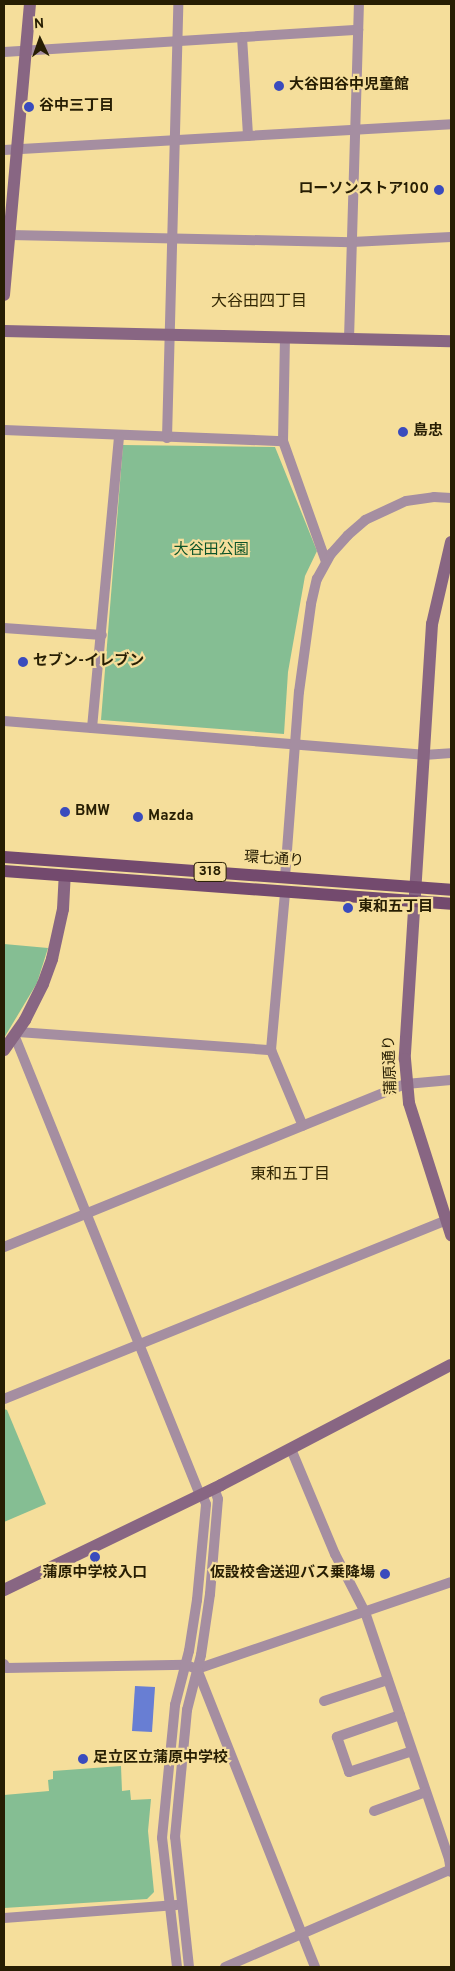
<!DOCTYPE html>
<html>
<head>
<meta charset="utf-8">
<style>
	body { margin:0 }
	#map { position:relative; width:455px; height:1971px; overflow:hidden; background:#f5de9b; font-family:Overpass,"Noto Sans JP",sans-serif }
	div>[style] { position:absolute }
	.green>* { inset:0; background:#85be93 }
	.water>* { inset:0; background:#687ed3 }
	.street>* { height:10px; margin:-5px; padding:0 5px; transform-origin:5px; border-radius:5px; background:#a58ea1 }
	.secondary>* { height:12px; margin:-6px; padding:0 6px; transform-origin:6px; border-radius:6px; background:#886683 }
	.primary>* { height:12px; margin:-6px; padding:0 6px; transform-origin:6px; border-radius:6px; background:#734a6e }
	.dots>* { width:14px; height:14px; translate:-50% -50%; box-sizing:border-box; border:2px solid #f5de9b; border-radius:50% }
	span { translate:-50% -50%; white-space:nowrap; text-align:center; line-height:1.15; -webkit-text-stroke:4.5px #f5de9b; paint-order:stroke }
	.shield-label span { padding:1px 4px; background:#f5de9b; border:1px solid; border-radius:4px; -webkit-text-stroke-width:0 }
	.shield-label { font-size:14px; color:#271e03; font-weight:700 }
	.poi-label { font-size:15px; color:#271e03; font-weight:700 }
	.left { translate:0 -50%; text-align:left }
	.right { translate:-100% -50%; text-align:right }
	.park-label { font-size:15px; color:#0d5429 }
	.street-label { font-size:15px; color:#271e03 }
	.neighbourhood-label { font-size:16px; color:#332804 }
	.frame { position:absolute; inset:0; border:5px solid #271e03; pointer-events:none }
	.north { position:absolute; left:15px; top:15px; width:50px; height:50px; -webkit-text-stroke:4px #f5de9b; paint-order:stroke; rotate:357deg; font-size:14px; font-weight:700; line-height:20px; text-align:center; color:#271e03 }
	.north::after { content:''; display:block; margin:auto; width:18px; height:22px; background:#271e03; clip-path:polygon(50% 0,100% 100%,50% 72%,0 100%) }
</style>
</head>
<body>
<div id="map">
	<div class="green">
		<div style="clip-path:polygon(123px 445px,275px 447px,317px 551px,305px 576px,288px 672px,284px 734px,101px 720px)"></div>
		<div style="clip-path:polygon(4px 944px,48px 948px,37px 983px,4px 1038px)"></div>
		<div style="clip-path:polygon(4px 1409px,7px 1410px,46px 1504px,4px 1522px)"></div>
		<div style="clip-path:polygon(121px 1766px,122px 1791px,130px 1790px,131px 1800px,151px 1799px,148px 1831px,154px 1892px,147px 1899px,4px 1908px,4px 1795px,49px 1791px,48px 1780px,53px 1779px,53px 1771px)"></div>
	</div>
	<div class="water">
		<div style="clip-path:polygon(135px 1686px,155px 1687px,152px 1732px,132px 1731px)"></div>
	</div>
	<div class="street">
		<div style="left:242px;top:37px;width:99px;rotate:86.5deg"></div>
		<div style="left:4px;top:52px;width:355px;rotate:-3.6deg"></div>
		<div style="left:4px;top:150px;width:448px;rotate:-3.3deg"></div>
		<div style="left:10px;top:235px;width:342px;rotate:1.2deg"></div>
		<div style="left:352px;top:242px;width:99px;rotate:-2.9deg"></div>
		<div style="left:285px;top:337px;width:104px;rotate:91.1deg"></div>
		<div style="left:283px;top:441px;width:128px;rotate:70.4deg"></div>
		<div style="left:349px;top:339px;width:335px;rotate:-88.3deg"></div>
		<div style="left:4px;top:430px;width:279px;rotate:2.3deg"></div>
		<div style="left:167px;top:438px;width:434px;rotate:-88.5deg"></div>
		<div style="left:4px;top:628px;width:98px;rotate:4.1deg"></div>
		<div style="left:4px;top:721px;width:421px;rotate:4.6deg"></div>
		<div style="left:424px;top:755px;width:27px;rotate:-4deg"></div>
		<div style="left:92px;top:728px;width:293px;rotate:-84.7deg"></div>
		<div style="left:285px;top:877px;width:186px;rotate:-85.7deg"></div>
		<div style="left:299px;top:692px;width:89px;rotate:-82.2deg"></div>
		<div style="left:311px;top:604px;width:26px;rotate:-77deg"></div>
		<div style="left:317px;top:579px;width:29px;rotate:-61deg"></div>
		<div style="left:331px;top:554px;width:25px;rotate:-48deg"></div>
		<div style="left:348px;top:535px;width:23px;rotate:-41deg"></div>
		<div style="left:365px;top:520px;width:45px;rotate:-24.9deg"></div>
		<div style="left:406px;top:501px;width:28px;rotate:-8deg"></div>
		<div style="left:434px;top:497px;width:17px;rotate:3deg"></div>
		<div style="left:285px;top:893px;width:158px;rotate:95.1deg"></div>
		<div style="left:271px;top:1050px;width:82px;rotate:67.2deg"></div>
		<div style="left:18px;top:1032px;width:254px;rotate:4.1deg"></div>
		<div style="left:15px;top:1037px;width:494px;rotate:68deg"></div>
		<div style="left:4px;top:1247px;width:434px;rotate:-22.1deg"></div>
		<div style="left:406px;top:1084px;width:45px;rotate:-5.1deg"></div>
		<div style="left:4px;top:1399px;width:482px;rotate:-22deg"></div>
		<div style="left:291px;top:1449px;width:114px;rotate:67.3deg"></div>
		<div style="left:335px;top:1554px;width:65px;rotate:62.7deg"></div>
		<div style="left:365px;top:1612px;width:261px;rotate:71.2deg"></div>
		<div style="left:449px;top:1859px;width:13px;rotate:81deg"></div>
		<div style="left:4px;top:1664px;width:4px;rotate:63deg"></div>
		<div style="left:6px;top:1668px;width:180px;rotate:-1deg"></div>
		<div style="left:186px;top:1665px;width:12px;rotate:20deg"></div>
		<div style="left:197px;top:1669px;width:268px;rotate:-18.9deg"></div>
		<div style="left:197px;top:1669px;width:321px;rotate:68.4deg"></div>
		<div style="left:324px;top:1701px;width:67px;rotate:-18.2deg"></div>
		<div style="left:400px;top:1715px;width:67px;rotate:160.8deg"></div>
		<div style="left:337px;top:1737px;width:37px;rotate:71deg"></div>
		<div style="left:349px;top:1772px;width:66px;rotate:-18.4deg"></div>
		<div style="left:374px;top:1811px;width:55px;rotate:-20.1deg"></div>
		<div style="left:4px;top:1918px;width:173px;rotate:-4.3deg"></div>
		<div style="left:177px;top:1967px;width:130px;rotate:-96.6deg"></div>
		<div style="left:162px;top:1838px;width:134px;rotate:-84.4deg"></div>
		<div style="left:175px;top:1705px;width:56px;rotate:-75.5deg"></div>
		<div style="left:189px;top:1651px;width:52px;rotate:-81.1deg"></div>
		<div style="left:197px;top:1600px;width:96px;rotate:-84.6deg"></div>
		<div style="left:206px;top:1504px;width:11px;rotate:-112deg"></div>
		<div style="left:189px;top:1967px;width:131px;rotate:-96.1deg"></div>
		<div style="left:175px;top:1837px;width:128px;rotate:-84.6deg"></div>
		<div style="left:187px;top:1710px;width:57px;rotate:-75.7deg"></div>
		<div style="left:201px;top:1655px;width:62px;rotate:-81.6deg"></div>
		<div style="left:210px;top:1594px;width:95px;rotate:-85.2deg"></div>
		<div style="left:218px;top:1499px;width:12px;rotate:-110deg"></div>
		<div style="left:225px;top:1967px;width:246px;rotate:-23.4deg"></div>
	</div>
	<div class="secondary">
		<div style="left:4px;top:295px;width:292px;rotate:-84.9deg"></div>
		<div style="left:4px;top:331px;width:447px;rotate:1.3deg"></div>
		<div style="left:451px;top:542px;width:84px;rotate:103deg"></div>
		<div style="left:432px;top:624px;width:436px;rotate:93.6deg"></div>
		<div style="left:405px;top:1059px;width:44px;rotate:84.8deg"></div>
		<div style="left:409px;top:1103px;width:139px;rotate:72.3deg"></div>
		<div style="left:4px;top:1050px;width:37px;rotate:-55deg"></div>
		<div style="left:25px;top:1020px;width:40px;rotate:-63.4deg"></div>
		<div style="left:43px;top:984px;width:27px;rotate:-70deg"></div>
		<div style="left:52px;top:959px;width:51px;rotate:-77.6deg"></div>
		<div style="left:63px;top:909px;width:33px;rotate:-87deg"></div>
		<div style="left:4px;top:1590px;width:241px;rotate:-25.8deg"></div>
		<div style="left:221px;top:1485px;width:259px;rotate:-27.6deg"></div>
	</div>
	<div class="primary">
		<div style="left:4px;top:857px;width:448px;rotate:4.2deg"></div>
		<div style="left:4px;top:871px;width:448px;rotate:4.2deg"></div>
	</div>
	<div class="dots">
		<div style="left:279px;top:86px;background:#3a4bbd"></div>
		<div style="left:29px;top:107px;background:#3a4bbd"></div>
		<div style="left:439px;top:190px;background:#3a4bbd"></div>
		<div style="left:403px;top:432px;background:#3a4bbd"></div>
		<div style="left:23px;top:662px;background:#3a4bbd"></div>
		<div style="left:65px;top:812px;background:#3a4bbd"></div>
		<div style="left:138px;top:817px;background:#3a4bbd"></div>
		<div style="left:348px;top:908px;background:#3a4bbd"></div>
		<div style="left:95px;top:1557px;background:#3a4bbd"></div>
		<div style="left:385px;top:1574px;background:#3a4bbd"></div>
		<div style="left:83px;top:1759px;background:#3a4bbd"></div>
	</div>
	<div class="shield-label">
		<span style="left:210px;top:872px">318</span>
	</div>
	<div class="poi-label">
		<span class="left" style="left:289px;top:86px">大谷田谷中児童館</span>
		<span class="left" style="left:39px;top:107px">谷中三丁目</span>
		<span class="right" style="left:429px;top:190px">ローソンストア100</span>
		<span class="left" style="left:413px;top:432px">島忠</span>
		<span class="left" style="left:33px;top:662px">セブン-イレブン</span>
		<span class="left" style="left:75px;top:812px">BMW</span>
		<span class="left" style="left:148px;top:817px">Mazda</span>
		<span class="left" style="left:358px;top:908px">東和五丁目</span>
		<span style="left:95px;top:1574px">蒲原中学校入口</span>
		<span class="right" style="left:375px;top:1574px">仮設校舎送迎バス乗降場</span>
		<span class="left" style="left:93px;top:1759px">足立区立蒲原中学校</span>
	</div>
	<div class="park-label">
		<span style="left:211px;top:551px">大谷田公園</span>
	</div>
	<div class="street-label">
		<span style="left:274px;top:860px;rotate:4deg">環七通り</span>
		<span style="left:391px;top:1065px;rotate:-92deg">蒲原通り</span>
	</div>
	<div class="neighbourhood-label">
		<span style="left:259px;top:302px">大谷田四丁目</span>
		<span style="left:290px;top:1175px">東和五丁目</span>
	</div>
	<div class="frame"></div>
	<div class="north">N</div>
</div>
</body>
</html>
